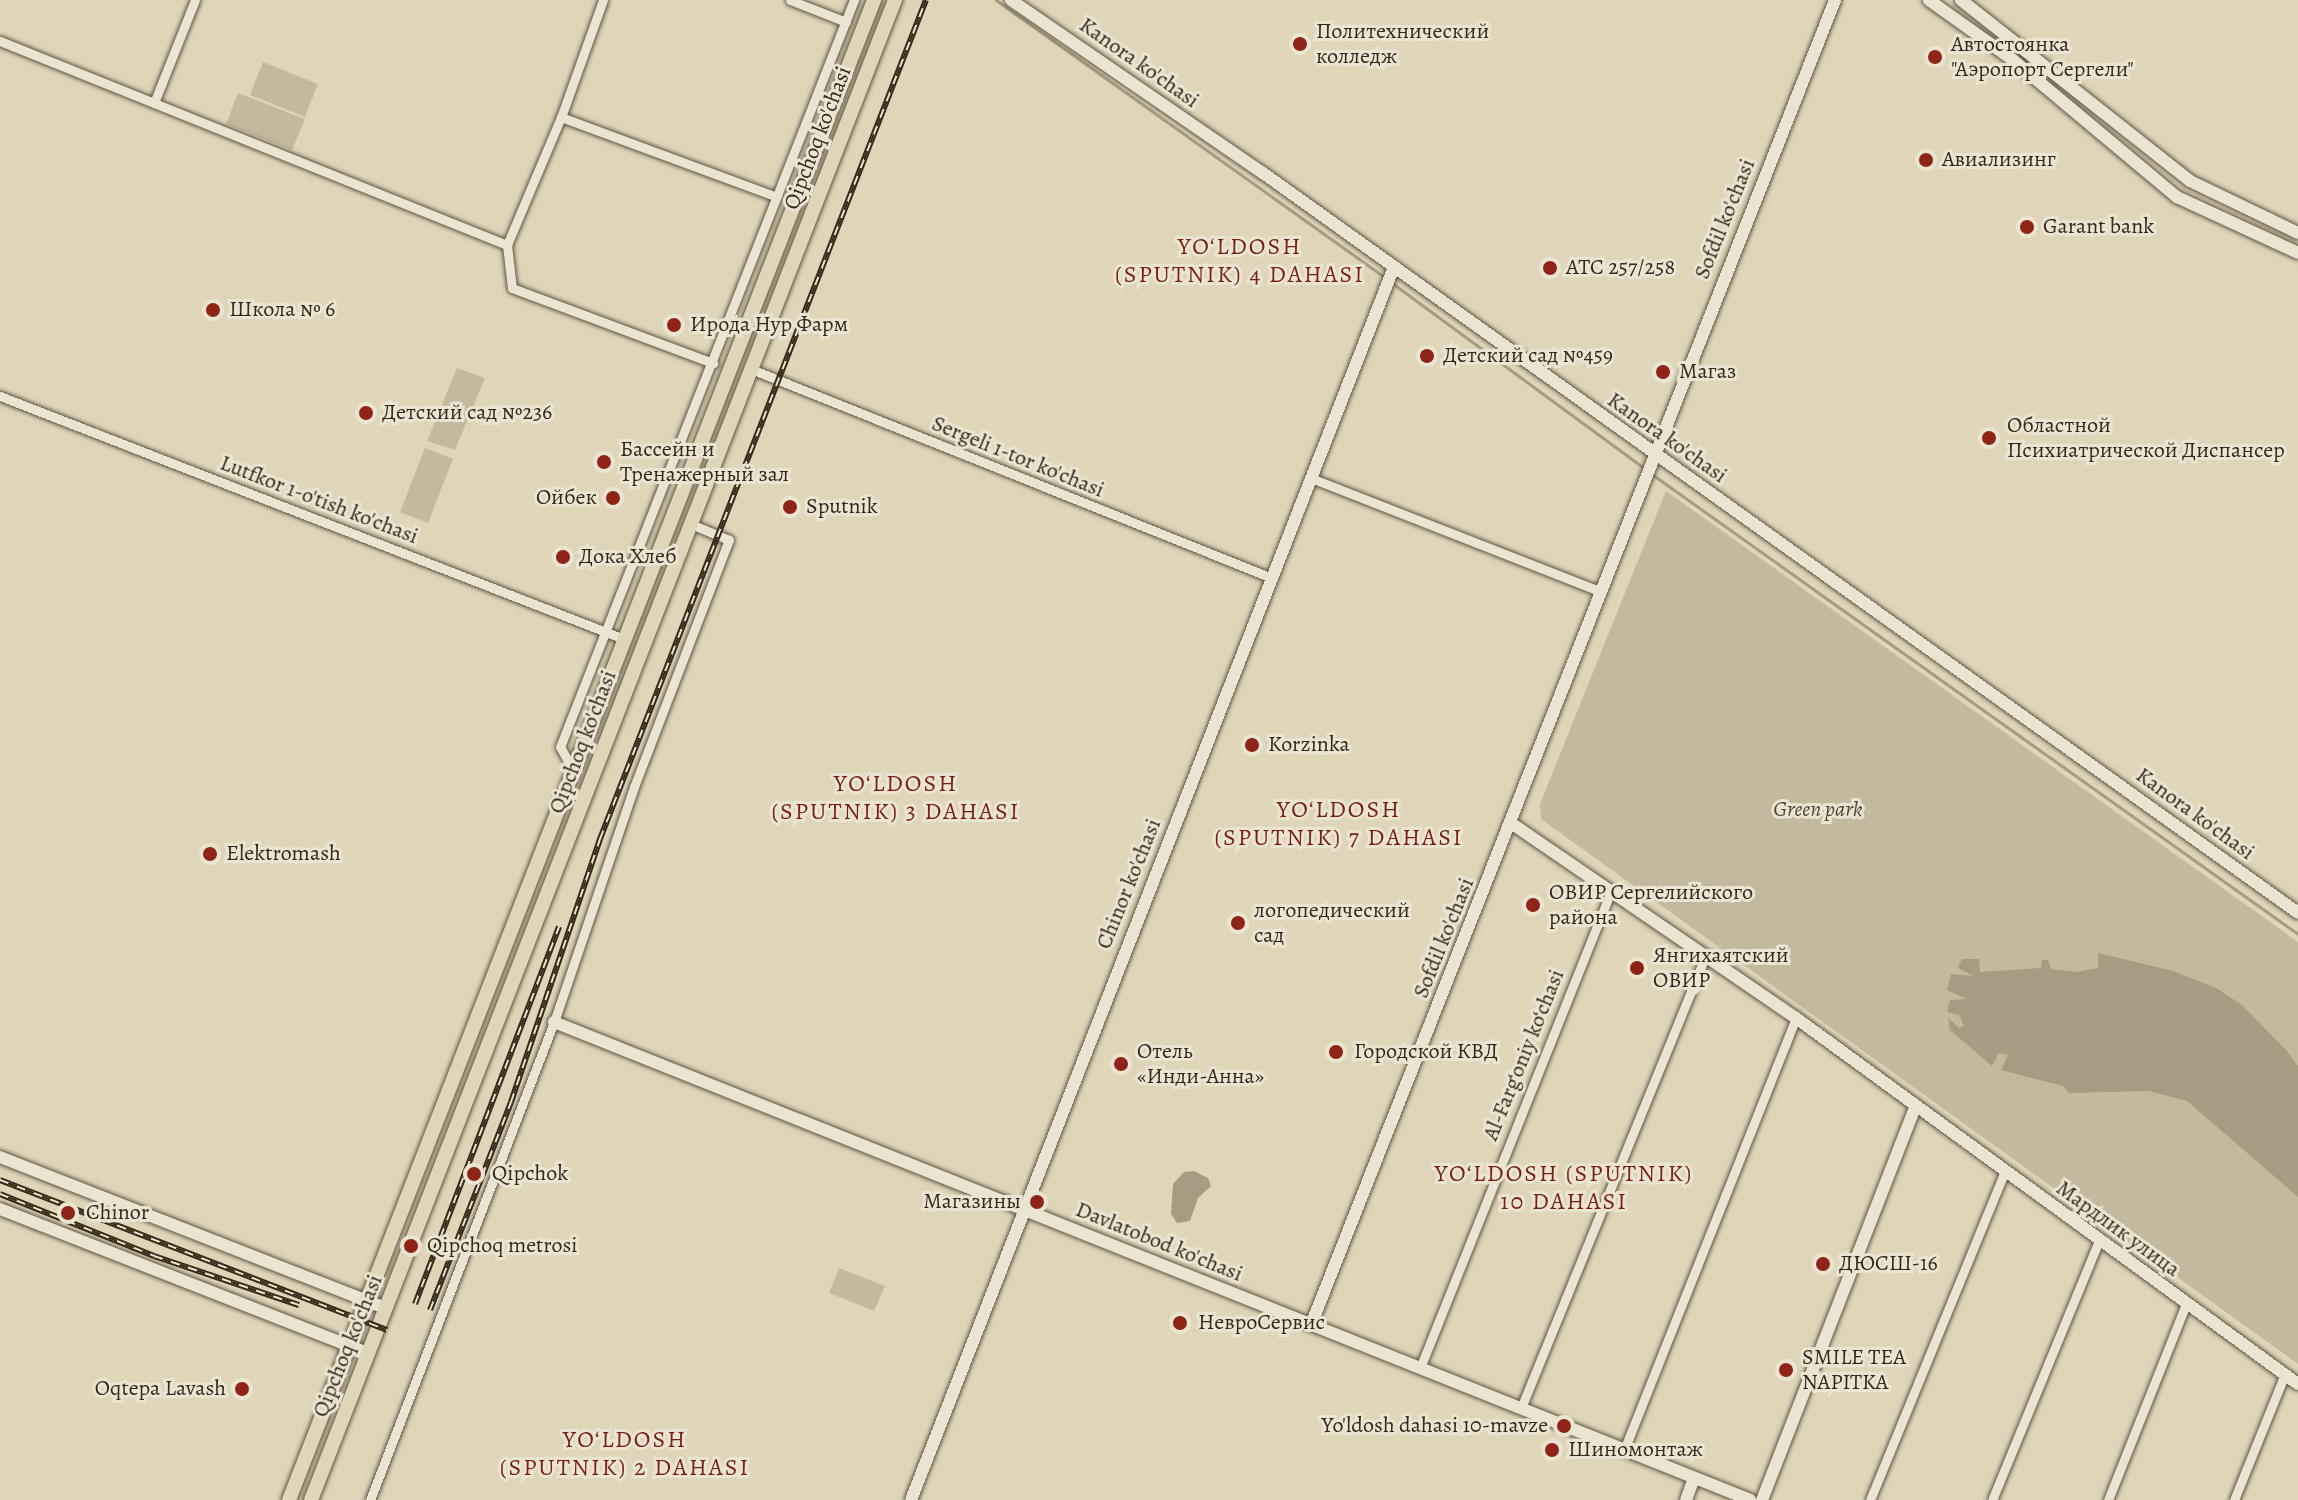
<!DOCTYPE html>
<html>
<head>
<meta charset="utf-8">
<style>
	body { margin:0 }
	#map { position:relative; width:2298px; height:1500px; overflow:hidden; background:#dfd6ba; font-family:Alegreya,serif }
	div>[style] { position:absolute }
	.green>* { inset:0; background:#c2b99f }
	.water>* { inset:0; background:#a69b83 }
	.stream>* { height:3px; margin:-1.5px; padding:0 1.5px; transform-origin:1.5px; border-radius:1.5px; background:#a69b83 }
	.roads { filter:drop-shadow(0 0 2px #605441) drop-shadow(0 0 2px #605441) }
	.street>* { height:9px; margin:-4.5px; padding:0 4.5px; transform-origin:4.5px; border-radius:4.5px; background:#eae4d2 }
	.secondary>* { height:12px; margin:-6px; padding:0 6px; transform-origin:6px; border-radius:6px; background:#eae4d2 }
	.primary>* { height:14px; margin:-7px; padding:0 7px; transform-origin:7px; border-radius:7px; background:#dfd6ba }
	.rail>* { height:6px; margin-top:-3px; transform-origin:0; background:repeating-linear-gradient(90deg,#eae4d2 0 9px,#362919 0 18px); box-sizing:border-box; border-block:2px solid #362919 }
	.dots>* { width:22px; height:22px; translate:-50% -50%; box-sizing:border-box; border:4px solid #eae4d2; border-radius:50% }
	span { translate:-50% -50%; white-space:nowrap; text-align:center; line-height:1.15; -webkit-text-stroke:6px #eae4d2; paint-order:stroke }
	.poi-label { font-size:22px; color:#362919 }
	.left { translate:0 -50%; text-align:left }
	.right { translate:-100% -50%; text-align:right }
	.street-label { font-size:22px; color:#362919 }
	.park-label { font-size:22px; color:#524634; font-style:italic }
	.neighbourhood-label { font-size:24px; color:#7a1f14; letter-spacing:2px }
</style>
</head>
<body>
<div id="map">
	<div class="green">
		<div style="clip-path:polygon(263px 62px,318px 84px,305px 117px,250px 95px)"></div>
		<div style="clip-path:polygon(238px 93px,305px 119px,292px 150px,226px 124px)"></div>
		<div style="clip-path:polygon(457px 368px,485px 378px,455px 450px,427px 441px)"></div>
		<div style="clip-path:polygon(425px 448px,453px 459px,428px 523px,400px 512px)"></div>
		<div style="clip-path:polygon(1666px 491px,2298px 942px,2298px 1364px,1541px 819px,1540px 804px)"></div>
		<div style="clip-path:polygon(839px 1268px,885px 1286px,874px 1311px,829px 1293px)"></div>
	</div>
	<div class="water">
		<div style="clip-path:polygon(2098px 953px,2173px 971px,2216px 988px,2242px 1005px,2286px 1050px,2298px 1066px,2298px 1197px,2187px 1101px,2149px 1091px,2069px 1093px,2063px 1086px,2001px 1070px,2008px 1055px,1999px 1053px,1992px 1066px,1950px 1030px,1948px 1018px,1959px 1028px,1964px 1026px,1959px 1015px,1947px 1012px,1950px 1000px,1967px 999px,1947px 990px,1951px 974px,1973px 976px,1958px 968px,1962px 959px,1979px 959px,1980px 972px,2041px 968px,2042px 960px,2048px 960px,2051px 969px,2075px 972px,2098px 968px)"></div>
		<div style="clip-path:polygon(1194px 1171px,1208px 1178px,1211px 1186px,1198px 1198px,1190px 1221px,1177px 1223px,1171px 1214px,1173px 1184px,1184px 1172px)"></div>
	</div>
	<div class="stream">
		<div style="left:996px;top:0;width:479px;rotate:35.5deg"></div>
		<div style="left:1392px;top:283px;width:316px;rotate:36.3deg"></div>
		<div style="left:1653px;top:475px;width:792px;rotate:35.44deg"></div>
	</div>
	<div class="roads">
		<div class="street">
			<div style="left:603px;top:0;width:124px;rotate:109.7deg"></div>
			<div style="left:561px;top:117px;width:230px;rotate:20.3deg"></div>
			<div style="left:790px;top:0;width:60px;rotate:21.4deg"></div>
			<div style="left:0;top:41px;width:547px;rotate:21.92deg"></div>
			<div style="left:154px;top:103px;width:111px;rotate:-68.3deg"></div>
			<div style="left:561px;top:117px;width:139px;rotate:112.9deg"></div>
			<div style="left:507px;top:245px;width:43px;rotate:83.4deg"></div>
			<div style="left:512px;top:288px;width:215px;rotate:20.5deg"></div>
			<div style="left:751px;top:369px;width:561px;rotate:21.86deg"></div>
			<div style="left:0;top:396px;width:670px;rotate:21.28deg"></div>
			<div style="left:1311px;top:478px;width:310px;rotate:21.4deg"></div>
			<div style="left:573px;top:770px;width:26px;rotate:-119deg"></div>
			<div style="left:560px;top:747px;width:803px;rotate:-68.52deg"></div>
			<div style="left:1420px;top:1368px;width:514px;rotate:-68.18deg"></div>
			<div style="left:1521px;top:1408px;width:489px;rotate:-67.8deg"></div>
			<div style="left:1624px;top:1450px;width:465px;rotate:-68.3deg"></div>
			<div style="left:370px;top:1500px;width:512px;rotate:-68.95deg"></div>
			<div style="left:554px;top:1022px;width:248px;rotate:-71.2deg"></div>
			<div style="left:634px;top:787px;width:265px;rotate:-69deg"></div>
			<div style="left:729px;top:540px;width:41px;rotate:-157.2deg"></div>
			<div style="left:1870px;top:1500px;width:356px;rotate:-67.7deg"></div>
			<div style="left:1992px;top:1500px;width:281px;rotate:-67.6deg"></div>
			<div style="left:2108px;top:1500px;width:211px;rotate:-68.3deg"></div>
			<div style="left:2234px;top:1500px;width:136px;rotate:-68deg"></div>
		</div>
		<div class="secondary">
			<div style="left:1011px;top:0;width:306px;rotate:34.5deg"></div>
			<div style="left:1263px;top:173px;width:1272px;rotate:35.56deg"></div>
			<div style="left:1929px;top:0;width:103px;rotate:35.5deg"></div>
			<div style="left:2013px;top:60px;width:214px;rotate:39.9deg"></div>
			<div style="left:2177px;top:197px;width:133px;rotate:24.8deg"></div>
			<div style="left:1961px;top:0;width:292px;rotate:38.3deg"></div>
			<div style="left:2190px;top:181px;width:120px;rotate:25.7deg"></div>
			<div style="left:1511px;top:823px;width:345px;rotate:34.4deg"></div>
			<div style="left:1796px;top:1018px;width:621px;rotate:36.1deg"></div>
			<div style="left:554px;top:1022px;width:1288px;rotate:21.78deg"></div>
			<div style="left:0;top:1157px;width:414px;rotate:21.4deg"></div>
			<div style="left:0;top:1209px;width:395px;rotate:21.4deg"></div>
			<div style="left:1311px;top:1325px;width:1425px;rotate:-68.42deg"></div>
			<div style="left:911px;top:1500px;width:1324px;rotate:-68.61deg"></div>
			<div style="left:1686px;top:1500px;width:23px;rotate:-70deg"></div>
			<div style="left:1762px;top:1500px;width:423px;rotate:-68.7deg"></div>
		</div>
		<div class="primary">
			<div style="left:289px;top:1500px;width:1610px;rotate:-68.69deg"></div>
			<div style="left:311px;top:1500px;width:1610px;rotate:-68.73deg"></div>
		</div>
	</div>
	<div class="rail">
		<div style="left:0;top:1180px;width:415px;rotate:21.2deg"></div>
		<div style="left:0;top:1194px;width:166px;rotate:21.9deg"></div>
		<div style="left:154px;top:1256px;width:153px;rotate:18.7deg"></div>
		<div style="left:415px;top:1304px;width:404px;rotate:-69.1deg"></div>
		<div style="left:430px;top:1310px;width:223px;rotate:-68.7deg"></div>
		<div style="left:511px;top:1102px;width:278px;rotate:-71.3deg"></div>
		<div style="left:600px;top:839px;width:900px;rotate:-68.77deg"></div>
	</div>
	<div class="dots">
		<div style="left:1300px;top:44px;background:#8f2418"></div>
		<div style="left:1935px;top:57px;background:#8f2418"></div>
		<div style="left:1926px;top:160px;background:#8f2418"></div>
		<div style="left:2027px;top:227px;background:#8f2418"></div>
		<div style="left:1550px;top:268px;background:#8f2418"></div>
		<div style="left:213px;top:310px;background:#8f2418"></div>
		<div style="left:674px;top:325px;background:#8f2418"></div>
		<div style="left:1427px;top:356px;background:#8f2418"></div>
		<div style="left:1663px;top:372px;background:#8f2418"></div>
		<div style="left:366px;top:413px;background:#8f2418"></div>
		<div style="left:1989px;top:438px;background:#8f2418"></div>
		<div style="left:604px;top:462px;background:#8f2418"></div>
		<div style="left:613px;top:498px;background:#8f2418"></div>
		<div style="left:790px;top:507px;background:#8f2418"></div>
		<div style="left:563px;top:557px;background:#8f2418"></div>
		<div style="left:1252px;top:745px;background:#8f2418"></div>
		<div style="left:210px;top:854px;background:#8f2418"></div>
		<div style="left:1533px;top:905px;background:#8f2418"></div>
		<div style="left:1238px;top:923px;background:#8f2418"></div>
		<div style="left:1637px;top:968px;background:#8f2418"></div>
		<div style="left:1336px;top:1052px;background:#8f2418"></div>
		<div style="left:1121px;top:1064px;background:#8f2418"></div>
		<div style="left:474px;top:1174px;background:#8f2418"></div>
		<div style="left:1037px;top:1202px;background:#8f2418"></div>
		<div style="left:68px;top:1213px;background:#8f2418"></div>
		<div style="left:411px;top:1246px;background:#8f2418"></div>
		<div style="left:1823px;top:1264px;background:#8f2418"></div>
		<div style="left:1180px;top:1323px;background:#8f2418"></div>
		<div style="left:1786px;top:1370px;background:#8f2418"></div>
		<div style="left:242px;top:1389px;background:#8f2418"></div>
		<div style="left:1564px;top:1426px;background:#8f2418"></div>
		<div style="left:1552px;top:1450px;background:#8f2418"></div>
	</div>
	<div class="poi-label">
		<span class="left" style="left:1316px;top:44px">Политехнический<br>колледж</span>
		<span class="left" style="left:1951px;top:57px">Автостоянка<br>"Аэропорт Сергели"</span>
		<span class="left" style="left:1942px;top:160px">Авиализинг</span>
		<span class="left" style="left:2043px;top:227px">Garant bank</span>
		<span class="left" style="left:1566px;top:268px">АТС 257/258</span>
		<span class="left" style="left:229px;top:310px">Школа № 6</span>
		<span class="left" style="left:690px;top:325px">Ирода Нур Фарм</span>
		<span class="left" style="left:1443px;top:356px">Детский сад №459</span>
		<span class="left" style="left:1679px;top:372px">Магаз</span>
		<span class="left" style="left:382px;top:413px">Детский сад №236</span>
		<span class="left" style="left:2007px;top:438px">Областной<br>Психиатрической Диспансер</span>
		<span class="left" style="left:620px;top:462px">Бассейн и<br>Тренажерный зал</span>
		<span class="right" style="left:597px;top:498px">Ойбек</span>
		<span class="left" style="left:806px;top:507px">Sputnik</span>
		<span class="left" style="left:579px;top:557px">Дока Хлеб</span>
		<span class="left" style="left:1268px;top:745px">Korzinka</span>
		<span class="left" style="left:226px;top:854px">Elektromash</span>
		<span class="left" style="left:1549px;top:905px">ОВИР Сергелийского<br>района</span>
		<span class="left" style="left:1254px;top:923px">логопедический<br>сад</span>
		<span class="left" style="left:1653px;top:968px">Янгихаятский<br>ОВИР</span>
		<span class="left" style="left:1137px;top:1064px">Отель<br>«Инди-Анна»</span>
		<span class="left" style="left:1354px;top:1052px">Городской КВД</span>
		<span class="left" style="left:492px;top:1174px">Qipchok</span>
		<span class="right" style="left:1021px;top:1202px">Магазины</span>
		<span class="left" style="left:86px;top:1213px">Chinor</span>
		<span class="left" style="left:427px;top:1246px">Qipchoq metrosi</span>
		<span class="left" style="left:1839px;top:1264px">ДЮСШ-16</span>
		<span class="left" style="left:1198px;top:1323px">НевроСервис</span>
		<span class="left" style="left:1802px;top:1370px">SMILE TEA<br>NAPITKA</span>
		<span class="right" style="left:226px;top:1389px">Oqtepa Lavash</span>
		<span class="right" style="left:1548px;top:1426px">Yo'ldosh dahasi 10-mavze</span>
		<span class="left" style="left:1568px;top:1450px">Шиномонтаж</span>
	</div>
	<div class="street-label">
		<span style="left:1139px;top:63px;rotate:35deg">Kanora ko'chasi</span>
		<span style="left:818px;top:138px;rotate:-69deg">Qipchoq ko'chasi</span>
		<span style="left:1725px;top:219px;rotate:-68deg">Sofdil ko'chasi</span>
		<span style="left:1667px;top:438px;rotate:35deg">Kanora ko'chasi</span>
		<span style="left:1018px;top:457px;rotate:22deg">Sergeli 1-tor ko'chasi</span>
		<span style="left:319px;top:500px;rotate:21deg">Lutfkor 1-o'tish ko'chasi</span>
		<span style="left:583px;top:742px;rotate:-69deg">Qipchoq ko'chasi</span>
		<span style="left:2195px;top:814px;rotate:36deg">Kanora ko'chasi</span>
		<span style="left:1129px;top:884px;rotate:-68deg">Chinor ko'chasi</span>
		<span style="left:1444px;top:938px;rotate:-68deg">Sofdil ko'chasi</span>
		<span style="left:1524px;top:1055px;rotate:-68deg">Al-Farg‘oniy ko‘chasi</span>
		<span style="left:2118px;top:1229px;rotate:36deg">Мардлик улица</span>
		<span style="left:1159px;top:1242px;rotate:22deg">Davlatobod ko'chasi</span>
		<span style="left:348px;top:1346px;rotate:-68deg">Qipchoq ko'chasi</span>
	</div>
	<div class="park-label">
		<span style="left:1818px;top:810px">Green park</span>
	</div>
	<div class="neighbourhood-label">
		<span style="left:1240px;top:261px">YO‘LDOSH<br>(SPUTNIK) 4 DAHASI</span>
		<span style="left:896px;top:798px">YO‘LDOSH<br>(SPUTNIK) 3 DAHASI</span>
		<span style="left:1339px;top:824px">YO‘LDOSH<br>(SPUTNIK) 7 DAHASI</span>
		<span style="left:1564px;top:1188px">YO‘LDOSH (SPUTNIK)<br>10 DAHASI</span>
		<span style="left:625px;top:1454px">YO‘LDOSH<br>(SPUTNIK) 2 DAHASI</span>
	</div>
</div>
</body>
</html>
